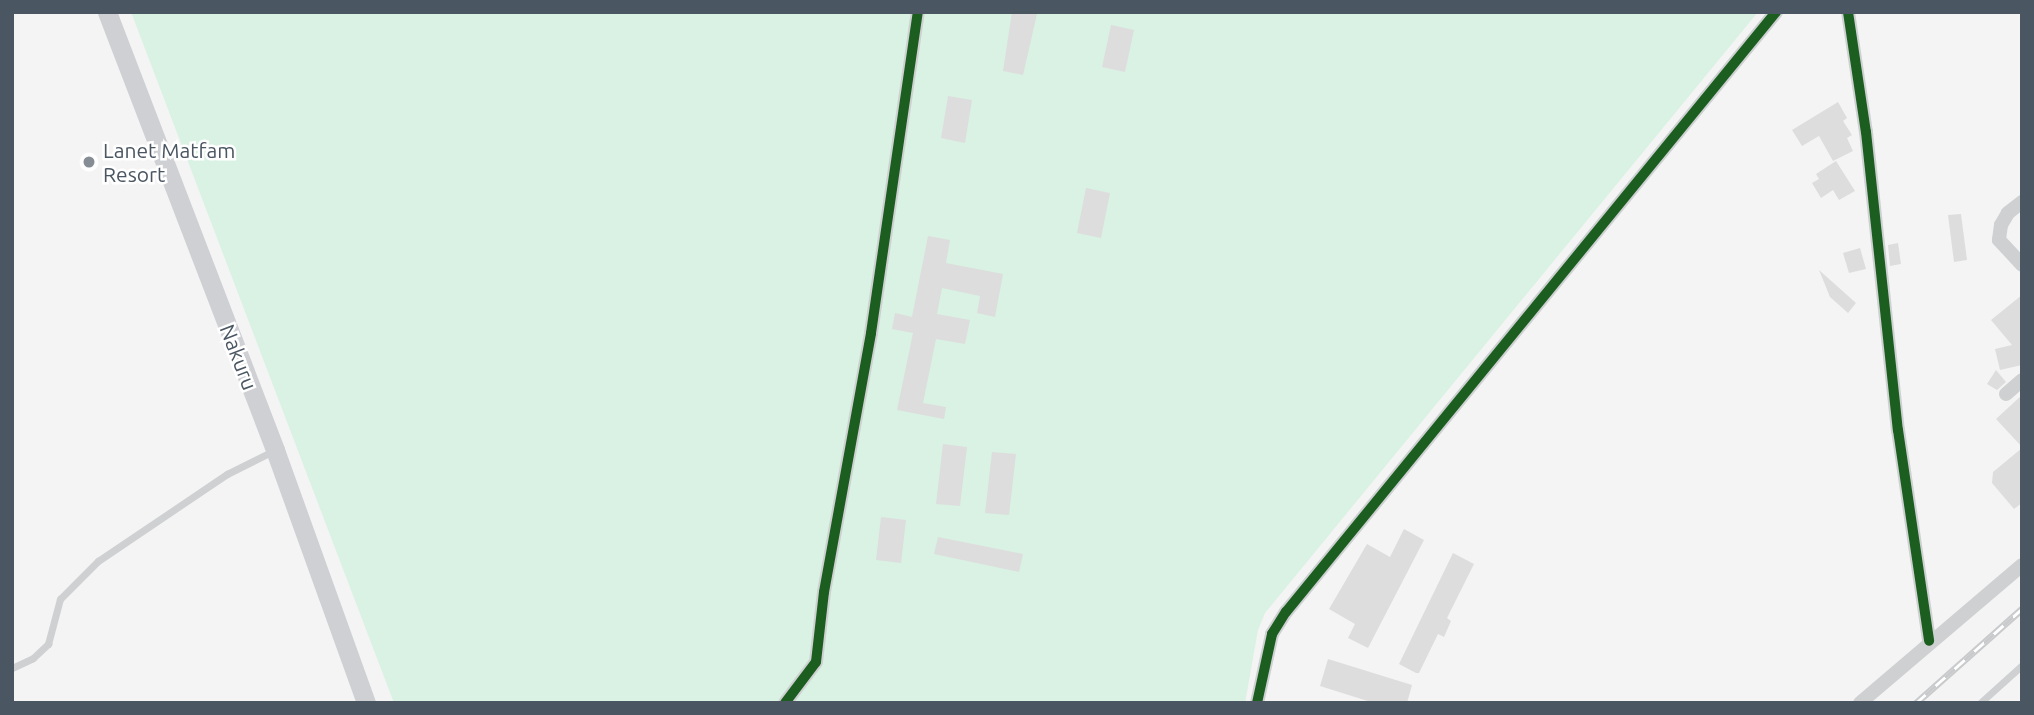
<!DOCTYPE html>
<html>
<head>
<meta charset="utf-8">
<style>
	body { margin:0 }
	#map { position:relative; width:2034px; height:715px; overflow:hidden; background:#f4f4f4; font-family:Ubuntu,sans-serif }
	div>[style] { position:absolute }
	.green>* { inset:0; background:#d9f2e3 }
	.building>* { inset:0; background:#ddddde }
	.lane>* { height:7px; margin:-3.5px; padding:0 3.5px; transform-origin:3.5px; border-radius:3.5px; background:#ced0d2 }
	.street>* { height:14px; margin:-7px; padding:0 7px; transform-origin:7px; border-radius:7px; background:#ced0d2 }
	.secondary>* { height:19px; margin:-9.5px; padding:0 9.5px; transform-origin:9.5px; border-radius:9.5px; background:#ced0d4 }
	.rail>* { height:7px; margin-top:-3.5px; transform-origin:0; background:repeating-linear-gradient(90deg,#fff 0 13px,#c9cacc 0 26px); box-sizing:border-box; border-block:2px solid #c9cacc }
	.cycleway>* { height:10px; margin:-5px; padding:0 5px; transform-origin:5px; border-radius:5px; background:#1b5e20 }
	.dots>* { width:19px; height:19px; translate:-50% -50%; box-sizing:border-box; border:4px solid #fff; border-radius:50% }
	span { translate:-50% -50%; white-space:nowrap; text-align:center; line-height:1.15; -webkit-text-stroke:5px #fff; paint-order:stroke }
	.poi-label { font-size:21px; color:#4a5661 }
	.left { translate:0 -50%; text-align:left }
	.street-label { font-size:21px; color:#4a5661 }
	.frame { position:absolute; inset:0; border:14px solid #4a5661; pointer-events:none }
</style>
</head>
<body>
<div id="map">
	<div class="green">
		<div style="clip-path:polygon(131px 12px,1758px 12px,1265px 613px,1258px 630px,1245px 703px,394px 703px)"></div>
	</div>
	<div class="building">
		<div style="clip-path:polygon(1012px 12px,1037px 14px,1023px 75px,1003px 71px)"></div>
		<div style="clip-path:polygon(1111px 25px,1134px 30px,1125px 72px,1102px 67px)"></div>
		<div style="clip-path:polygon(948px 96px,972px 100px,965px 143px,941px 138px)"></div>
		<div style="clip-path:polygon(1838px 102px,1847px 118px,1843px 121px,1852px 135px,1847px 138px,1853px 151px,1833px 161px,1819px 136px,1802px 146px,1792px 130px)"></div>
		<div style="clip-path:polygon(1836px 161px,1855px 191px,1839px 200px,1833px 190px,1821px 198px,1812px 183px,1819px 179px,1816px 174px)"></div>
		<div style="clip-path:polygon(1086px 188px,1110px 193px,1101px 238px,1077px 233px)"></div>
		<div style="clip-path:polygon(1961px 214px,1967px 260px,1954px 262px,1948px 215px)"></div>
		<div style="clip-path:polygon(928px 236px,950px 240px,946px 263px,1003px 274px,995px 317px,977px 313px,980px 296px,942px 288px,937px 314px,970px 320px,965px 344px,936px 339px,923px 403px,946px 407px,944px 419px,897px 410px,913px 333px,892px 329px,895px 313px,912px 317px)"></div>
		<div style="clip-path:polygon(1898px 243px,1901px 264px,1890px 266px,1888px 245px)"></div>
		<div style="clip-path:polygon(1860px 248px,1866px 269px,1849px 273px,1843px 253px)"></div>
		<div style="clip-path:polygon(1819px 270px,1856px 303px,1848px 313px,1830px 297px)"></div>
		<div style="clip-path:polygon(2022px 295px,2022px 365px,2000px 370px,1995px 349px,2012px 345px,1991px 320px)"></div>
		<div style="clip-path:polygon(1996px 370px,2006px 382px,1997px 390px,1987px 384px)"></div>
		<div style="clip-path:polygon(2022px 395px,2022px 447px,1996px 419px)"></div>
		<div style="clip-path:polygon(943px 444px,967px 447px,960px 506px,936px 504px)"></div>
		<div style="clip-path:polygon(2022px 448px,2022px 503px,2014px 509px,1992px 483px,1993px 472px)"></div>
		<div style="clip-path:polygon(992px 452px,1016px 454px,1009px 515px,985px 513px)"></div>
		<div style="clip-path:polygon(881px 517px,906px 520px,901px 563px,876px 560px)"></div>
		<div style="clip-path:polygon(1404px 529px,1424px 540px,1368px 648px,1348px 638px,1355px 624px,1329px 609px,1367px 544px,1390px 557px)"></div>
		<div style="clip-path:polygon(938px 537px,1023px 554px,1019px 572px,934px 554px)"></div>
		<div style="clip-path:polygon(1453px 553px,1474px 564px,1447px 618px,1451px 621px,1444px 637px,1438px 634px,1419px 673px,1416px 673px,1399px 664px)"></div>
		<div style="clip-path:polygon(1328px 659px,1412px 685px,1407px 703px,1374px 703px,1320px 686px)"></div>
	</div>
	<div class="lane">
		<div style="left:12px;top:668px;width:23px;rotate:-25deg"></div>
		<div style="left:33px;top:658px;width:21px;rotate:-43deg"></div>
		<div style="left:48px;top:644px;width:47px;rotate:-75.1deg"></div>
		<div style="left:60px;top:599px;width:54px;rotate:-45deg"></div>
		<div style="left:98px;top:561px;width:156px;rotate:-34deg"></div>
		<div style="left:227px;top:474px;width:54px;rotate:-26.6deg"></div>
		<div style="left:1980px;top:703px;width:57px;rotate:-42.1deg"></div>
	</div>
	<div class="street">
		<div style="left:1848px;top:12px;width:121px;rotate:81.5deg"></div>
		<div style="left:1866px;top:132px;width:300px;rotate:83.9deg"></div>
		<div style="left:1898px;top:430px;width:213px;rotate:81.6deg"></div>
		<div style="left:2022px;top:202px;width:18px;rotate:142deg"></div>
		<div style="left:2008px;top:213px;width:14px;rotate:120deg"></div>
		<div style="left:2001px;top:225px;width:15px;rotate:98deg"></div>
		<div style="left:1999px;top:240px;width:34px;rotate:47deg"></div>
		<div style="left:2006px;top:394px;width:21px;rotate:-41deg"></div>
		<div style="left:785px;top:703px;width:51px;rotate:-52.9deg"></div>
		<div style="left:816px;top:662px;width:70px;rotate:-83.5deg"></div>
		<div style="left:824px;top:592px;width:263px;rotate:-79.7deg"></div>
		<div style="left:871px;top:333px;width:324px;rotate:-81.7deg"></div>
		<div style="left:1257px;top:703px;width:71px;rotate:-77.7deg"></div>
		<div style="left:1272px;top:634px;width:26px;rotate:-58deg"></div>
		<div style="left:1286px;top:612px;width:775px;rotate:-50.76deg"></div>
		<div style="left:1860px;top:703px;width:213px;rotate:-40.4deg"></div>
	</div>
	<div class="secondary">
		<div style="left:107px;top:12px;width:469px;rotate:69deg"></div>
		<div style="left:275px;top:450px;width:269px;rotate:70.2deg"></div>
	</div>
	<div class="rail">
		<div style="left:1916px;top:703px;width:142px;rotate:-41.6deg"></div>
	</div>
	<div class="cycleway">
		<div style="left:1848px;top:12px;width:121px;rotate:81.5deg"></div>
		<div style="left:1866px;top:132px;width:300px;rotate:83.9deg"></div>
		<div style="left:1898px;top:430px;width:213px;rotate:81.6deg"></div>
		<div style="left:785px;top:703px;width:51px;rotate:-52.9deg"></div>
		<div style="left:816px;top:662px;width:70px;rotate:-83.5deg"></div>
		<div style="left:824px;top:592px;width:263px;rotate:-79.7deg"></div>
		<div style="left:871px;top:333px;width:324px;rotate:-81.7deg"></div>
		<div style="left:1257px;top:703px;width:71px;rotate:-77.7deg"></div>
		<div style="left:1272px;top:634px;width:26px;rotate:-58deg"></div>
		<div style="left:1286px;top:612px;width:775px;rotate:-50.76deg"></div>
	</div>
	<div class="dots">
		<div style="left:89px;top:162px;background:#868d94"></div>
	</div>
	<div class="poi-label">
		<span class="left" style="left:103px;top:162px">Lanet Matfam<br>Resort</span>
	</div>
	<div class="street-label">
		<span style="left:239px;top:357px;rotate:69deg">Nakuru</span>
	</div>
	<div class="frame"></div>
</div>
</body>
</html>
